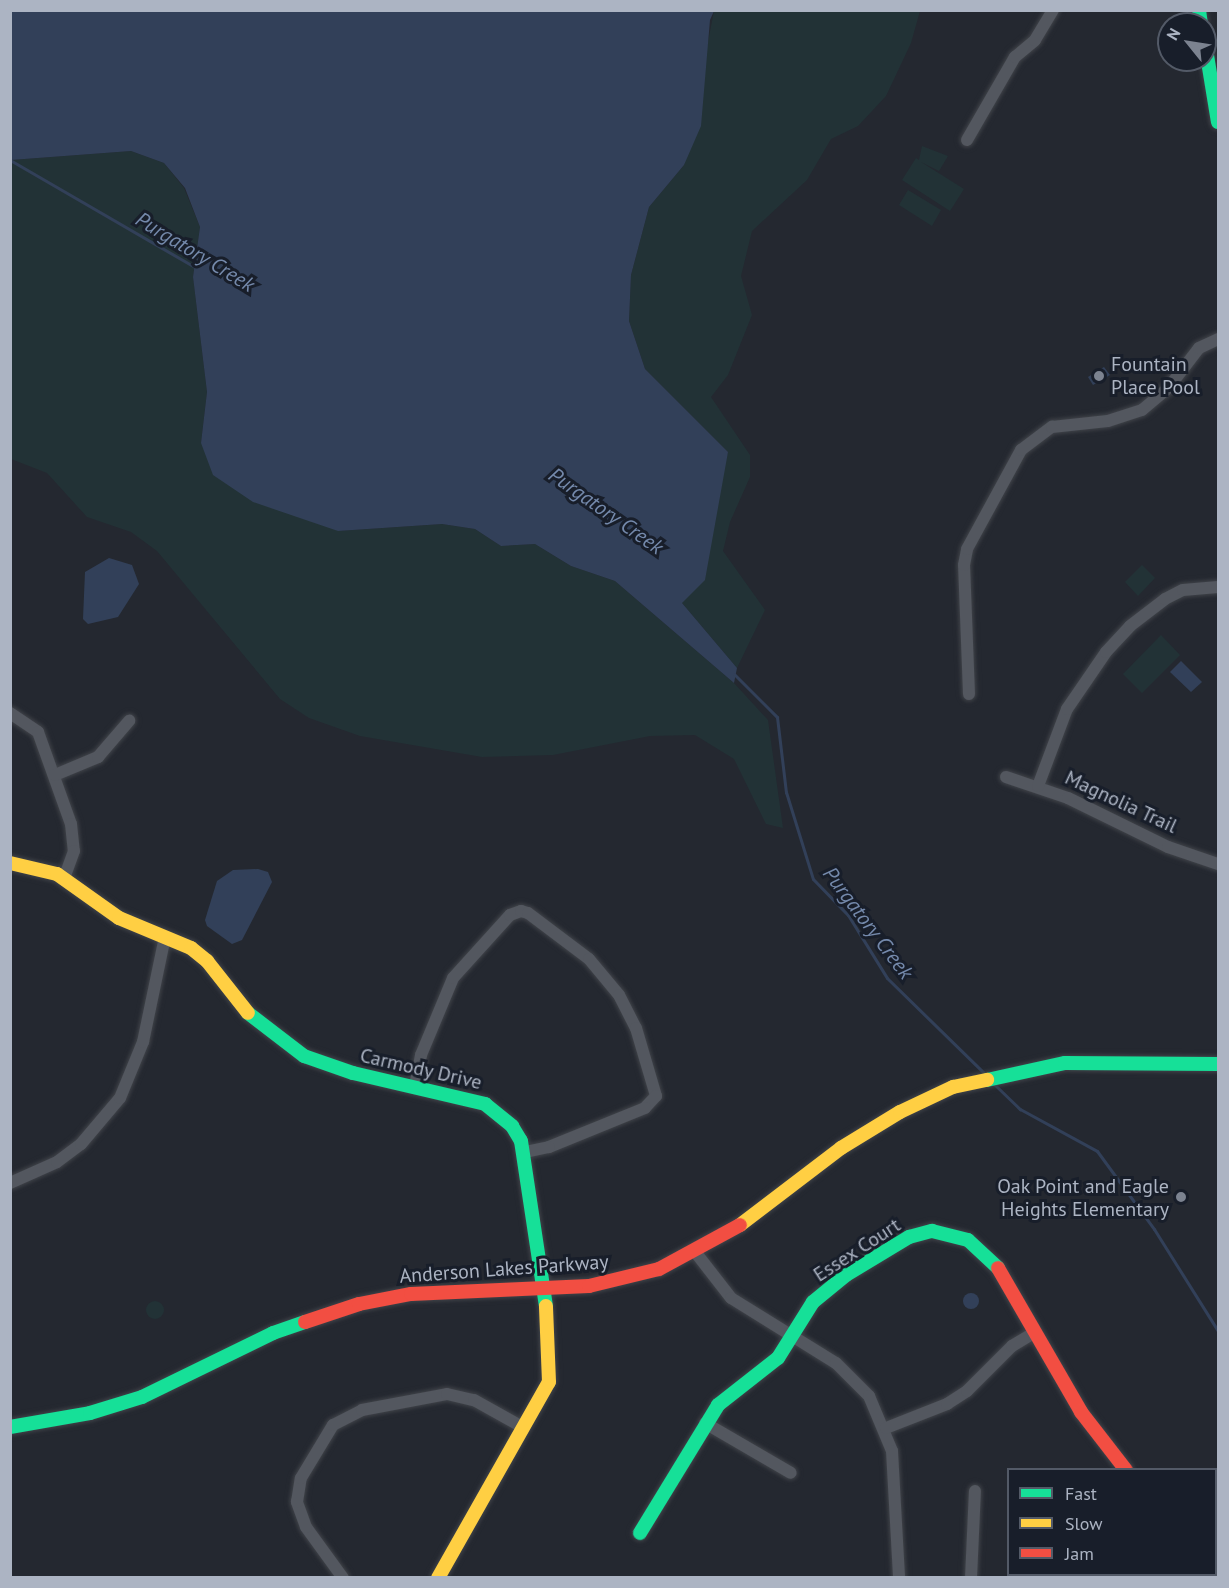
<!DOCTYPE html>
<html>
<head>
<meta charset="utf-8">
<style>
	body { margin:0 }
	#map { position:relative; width:1229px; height:1588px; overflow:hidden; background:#242830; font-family:"PT Sans",sans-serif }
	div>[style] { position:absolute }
	.green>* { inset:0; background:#223236 }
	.round { border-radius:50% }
	.water>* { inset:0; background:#324059 }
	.stream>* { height:3px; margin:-1.5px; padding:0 1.5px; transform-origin:1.5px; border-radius:1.5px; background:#324059 }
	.roads { filter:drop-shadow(0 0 2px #404349) drop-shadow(0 0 2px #404349) }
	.street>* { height:12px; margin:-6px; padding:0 6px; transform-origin:6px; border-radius:6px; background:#53575f }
	.fast>* { height:14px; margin:-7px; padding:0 7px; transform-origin:7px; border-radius:7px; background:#16e098 }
	.slow>* { height:14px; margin:-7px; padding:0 7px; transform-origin:7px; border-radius:7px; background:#ffcf43 }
	.jam>* { height:14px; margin:-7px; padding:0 7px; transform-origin:7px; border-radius:7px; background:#f24e42 }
	.dots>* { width:16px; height:16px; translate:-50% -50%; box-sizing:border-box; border:3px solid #181e2a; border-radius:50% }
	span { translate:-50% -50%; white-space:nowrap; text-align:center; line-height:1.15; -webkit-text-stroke:6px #181e2a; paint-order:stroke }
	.poi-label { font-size:20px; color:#acb4c3 }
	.left { translate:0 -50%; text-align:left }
	.right { translate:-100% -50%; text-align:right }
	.street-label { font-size:20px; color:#acb4c3 }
	.water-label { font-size:21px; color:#7489ab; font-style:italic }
	.frame { position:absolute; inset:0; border:12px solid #acb4c3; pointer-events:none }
	.legend { position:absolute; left:1007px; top:1468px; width:210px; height:108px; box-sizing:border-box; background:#181e2a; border:2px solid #535a67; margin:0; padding:8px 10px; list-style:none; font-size:18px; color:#acb4c3 }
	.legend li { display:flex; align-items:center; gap:12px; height:30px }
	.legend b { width:30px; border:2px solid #535a67 }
	.north { position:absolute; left:1157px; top:12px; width:60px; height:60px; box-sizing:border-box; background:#181e2a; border:2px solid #535a67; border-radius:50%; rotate:300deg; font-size:16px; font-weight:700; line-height:24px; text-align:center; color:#acb4c3 }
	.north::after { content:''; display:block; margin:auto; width:21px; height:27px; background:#7c8390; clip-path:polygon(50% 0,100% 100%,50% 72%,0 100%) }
</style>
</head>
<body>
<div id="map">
	<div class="green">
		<div style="clip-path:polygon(714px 11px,920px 11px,911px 43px,886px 96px,858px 126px,831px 139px,807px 180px,752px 231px,741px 276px,752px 315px,728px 375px,711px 397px,750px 455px,750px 477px,730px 522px,723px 551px,765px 610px,737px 668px,682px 603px,728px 452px,645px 369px,629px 321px,631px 275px,649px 207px,684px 165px)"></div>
		<div style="clip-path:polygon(922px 146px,948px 156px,939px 171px,921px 162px,964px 189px,950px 211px,902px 180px,916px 158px,919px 160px)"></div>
		<div style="clip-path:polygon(131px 151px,164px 163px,184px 188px,200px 227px,193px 277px,207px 392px,201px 443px,338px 531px,442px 524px,475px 529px,501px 546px,535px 544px,571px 566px,615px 581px,734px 683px,768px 720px,783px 828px,766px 824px,734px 759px,695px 735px,650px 736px,553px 755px,482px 757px,360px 736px,309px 718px,280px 699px,157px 551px,131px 532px,87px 517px,47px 473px,11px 459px,11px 160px)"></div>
		<div style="clip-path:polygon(908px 190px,941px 210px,932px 226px,899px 205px)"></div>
		<div style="clip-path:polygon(1142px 565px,1155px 578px,1138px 596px,1125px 582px)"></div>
		<div style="clip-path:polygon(1161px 635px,1180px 655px,1142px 693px,1123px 674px)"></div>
		<div class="round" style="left:146px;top:1301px;width:18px;height:18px"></div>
	</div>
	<div class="water">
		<div style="clip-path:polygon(10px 11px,714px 11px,710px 20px,701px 126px,684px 165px,649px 207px,631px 275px,629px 321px,645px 369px,728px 452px,705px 580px,682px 603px,737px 668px,734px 683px,615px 581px,571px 566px,535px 544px,501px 546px,475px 529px,442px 524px,338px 531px,253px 502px,213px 475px,201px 443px,207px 392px,193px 277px,200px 227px,185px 188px,164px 163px,131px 151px,11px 160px)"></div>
		<div style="clip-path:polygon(1104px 367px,1110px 375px,1093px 385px,1088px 377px)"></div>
		<div style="clip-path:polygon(109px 558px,132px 565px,139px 584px,118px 617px,88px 624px,83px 619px,85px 572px)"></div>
		<div style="clip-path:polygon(1181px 661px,1202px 682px,1191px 692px,1170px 672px)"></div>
		<div style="clip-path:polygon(258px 869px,268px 872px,272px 882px,242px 940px,232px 944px,207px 926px,205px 920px,217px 881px,233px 870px)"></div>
		<div class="round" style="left:963px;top:1293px;width:16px;height:16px"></div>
	</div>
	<div class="stream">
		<div style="left:10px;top:160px;width:215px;rotate:30.1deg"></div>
		<div style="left:734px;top:674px;width:61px;rotate:45deg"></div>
		<div style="left:777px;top:717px;width:76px;rotate:83.2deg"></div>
		<div style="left:786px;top:792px;width:91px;rotate:72.8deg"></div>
		<div style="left:813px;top:879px;width:50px;rotate:45.8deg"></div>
		<div style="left:848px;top:915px;width:74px;rotate:58.2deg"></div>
		<div style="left:887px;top:978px;width:136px;rotate:44.4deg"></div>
		<div style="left:995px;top:1085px;width:35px;rotate:44deg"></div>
		<div style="left:1020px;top:1109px;width:88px;rotate:28.6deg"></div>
		<div style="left:1097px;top:1151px;width:97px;rotate:53.8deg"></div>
		<div style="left:1154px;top:1229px;width:120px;rotate:57.9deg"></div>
	</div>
	<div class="roads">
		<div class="street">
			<div style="left:967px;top:140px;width:96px;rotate:-60deg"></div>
			<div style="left:1015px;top:57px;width:26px;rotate:-40deg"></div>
			<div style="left:1035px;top:40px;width:35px;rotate:-59deg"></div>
			<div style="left:969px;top:694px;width:129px;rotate:-92.2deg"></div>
			<div style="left:964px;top:565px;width:16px;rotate:-79deg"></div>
			<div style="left:967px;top:549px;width:113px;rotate:-61.4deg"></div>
			<div style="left:1021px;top:450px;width:39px;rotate:-37deg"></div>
			<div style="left:1052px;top:427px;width:56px;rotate:-6.1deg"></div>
			<div style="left:1108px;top:421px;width:36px;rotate:-18deg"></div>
			<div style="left:1142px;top:410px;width:35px;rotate:-40deg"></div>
			<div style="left:1169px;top:387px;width:49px;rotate:-52.4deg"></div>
			<div style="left:1199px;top:348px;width:21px;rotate:-25deg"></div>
			<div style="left:10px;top:713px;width:34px;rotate:34deg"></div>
			<div style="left:38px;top:732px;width:98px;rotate:70.3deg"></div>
			<div style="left:71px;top:824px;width:27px;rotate:84deg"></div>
			<div style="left:74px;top:851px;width:29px;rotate:110deg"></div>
			<div style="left:55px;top:775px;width:47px;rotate:-22.7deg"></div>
			<div style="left:98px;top:757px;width:48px;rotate:-49.3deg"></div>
			<div style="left:1006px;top:777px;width:65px;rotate:18.7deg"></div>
			<div style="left:1068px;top:798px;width:111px;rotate:26.1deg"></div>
			<div style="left:1168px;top:847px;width:53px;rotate:18.8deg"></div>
			<div style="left:1038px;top:786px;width:82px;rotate:-69.4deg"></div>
			<div style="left:1067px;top:709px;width:69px;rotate:-55.6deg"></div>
			<div style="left:1106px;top:652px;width:35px;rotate:-47deg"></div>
			<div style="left:1130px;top:626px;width:44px;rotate:-37.6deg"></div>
			<div style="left:1165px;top:599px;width:20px;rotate:-27deg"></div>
			<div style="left:1183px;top:590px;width:35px;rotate:-5deg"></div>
			<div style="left:415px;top:1086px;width:32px;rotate:-79deg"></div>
			<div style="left:421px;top:1055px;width:83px;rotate:-67.4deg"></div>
			<div style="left:453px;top:978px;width:85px;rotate:-47.9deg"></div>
			<div style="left:510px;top:915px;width:12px;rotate:-20deg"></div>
			<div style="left:521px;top:911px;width:7px;rotate:16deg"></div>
			<div style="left:528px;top:913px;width:76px;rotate:37deg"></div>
			<div style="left:589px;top:959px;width:47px;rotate:50.2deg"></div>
			<div style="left:619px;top:995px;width:37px;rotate:63deg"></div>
			<div style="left:636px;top:1028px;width:71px;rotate:73.6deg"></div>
			<div style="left:656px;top:1096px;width:16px;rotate:133deg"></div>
			<div style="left:645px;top:1108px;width:104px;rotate:157.9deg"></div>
			<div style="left:549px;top:1147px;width:25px;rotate:168deg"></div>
			<div style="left:10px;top:1183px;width:51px;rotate:-24.1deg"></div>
			<div style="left:57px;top:1162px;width:30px;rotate:-37deg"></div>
			<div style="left:81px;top:1144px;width:60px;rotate:-49.7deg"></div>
			<div style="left:120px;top:1098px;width:61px;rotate:-67.7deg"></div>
			<div style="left:143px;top:1042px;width:107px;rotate:-78.2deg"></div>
			<div style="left:696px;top:1253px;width:57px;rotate:52.1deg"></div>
			<div style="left:731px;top:1298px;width:123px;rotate:31.8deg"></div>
			<div style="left:836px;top:1363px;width:47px;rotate:45deg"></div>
			<div style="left:869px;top:1396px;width:60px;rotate:67.3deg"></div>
			<div style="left:892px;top:1451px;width:127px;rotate:86.8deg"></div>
			<div style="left:705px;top:1423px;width:99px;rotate:30.2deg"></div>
			<div style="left:886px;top:1428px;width:66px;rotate:-21.5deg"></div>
			<div style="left:947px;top:1404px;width:24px;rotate:-33deg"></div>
			<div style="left:967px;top:1391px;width:64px;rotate:-45deg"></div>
			<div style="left:1012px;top:1346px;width:27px;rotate:-31deg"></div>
			<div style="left:343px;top:1578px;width:63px;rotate:-126deg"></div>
			<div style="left:306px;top:1527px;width:27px;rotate:-110deg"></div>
			<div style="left:297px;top:1502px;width:24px;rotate:-81deg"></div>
			<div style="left:301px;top:1478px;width:62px;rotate:-58.9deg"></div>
			<div style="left:333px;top:1425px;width:33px;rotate:-27deg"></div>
			<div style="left:362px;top:1410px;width:86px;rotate:-10.7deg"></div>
			<div style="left:447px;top:1394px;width:28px;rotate:13deg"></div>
			<div style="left:474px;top:1400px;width:57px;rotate:29.2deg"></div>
			<div style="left:971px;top:1578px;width:87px;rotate:-87.4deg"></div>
		</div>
		<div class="fast">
			<div style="left:1199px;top:10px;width:14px;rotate:82deg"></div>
			<div style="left:1205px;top:43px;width:80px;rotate:80.7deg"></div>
			<div style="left:248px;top:1013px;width:71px;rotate:37.5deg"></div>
			<div style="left:304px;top:1056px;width:52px;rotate:19.1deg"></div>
			<div style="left:353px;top:1073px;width:136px;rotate:13.2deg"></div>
			<div style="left:485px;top:1104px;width:35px;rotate:39deg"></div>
			<div style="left:512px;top:1126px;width:17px;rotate:59deg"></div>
			<div style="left:521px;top:1141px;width:167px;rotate:81.4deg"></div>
			<div style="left:987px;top:1080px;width:80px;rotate:-12.3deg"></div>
			<div style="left:1065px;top:1063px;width:153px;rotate:0.4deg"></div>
			<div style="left:10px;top:1427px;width:81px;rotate:-9.9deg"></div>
			<div style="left:90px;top:1413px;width:54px;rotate:-17.1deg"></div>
			<div style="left:142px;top:1397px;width:146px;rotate:-26deg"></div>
			<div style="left:273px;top:1333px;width:34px;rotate:-19deg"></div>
			<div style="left:640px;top:1533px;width:150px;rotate:-58.6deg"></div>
			<div style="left:718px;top:1405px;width:76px;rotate:-38.1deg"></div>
			<div style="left:778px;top:1358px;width:66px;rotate:-58deg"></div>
			<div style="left:813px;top:1302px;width:43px;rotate:-39.3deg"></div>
			<div style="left:846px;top:1275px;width:74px;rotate:-31.1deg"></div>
			<div style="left:909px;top:1237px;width:24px;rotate:-15deg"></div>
			<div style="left:932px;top:1231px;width:37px;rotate:14deg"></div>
			<div style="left:968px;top:1240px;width:41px;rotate:43deg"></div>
		</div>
		<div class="slow">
			<div style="left:10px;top:863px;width:48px;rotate:13.2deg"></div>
			<div style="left:57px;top:874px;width:76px;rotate:35.4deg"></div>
			<div style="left:119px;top:918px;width:78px;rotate:22.6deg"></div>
			<div style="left:191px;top:948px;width:21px;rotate:39deg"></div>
			<div style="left:207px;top:961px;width:66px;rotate:51.7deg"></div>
			<div style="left:740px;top:1225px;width:127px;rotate:-37.3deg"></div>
			<div style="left:841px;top:1148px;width:69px;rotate:-31.4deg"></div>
			<div style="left:900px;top:1112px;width:59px;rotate:-25.3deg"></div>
			<div style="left:953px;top:1087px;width:35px;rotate:-12deg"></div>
			<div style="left:438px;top:1578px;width:225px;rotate:-60.5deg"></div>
			<div style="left:549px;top:1382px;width:76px;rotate:-92.3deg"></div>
		</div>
		<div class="jam">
			<div style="left:998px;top:1268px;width:166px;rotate:60deg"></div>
			<div style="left:1081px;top:1412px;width:73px;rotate:52.2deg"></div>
			<div style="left:305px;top:1322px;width:57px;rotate:-18.4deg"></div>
			<div style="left:359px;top:1304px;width:53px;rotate:-10.9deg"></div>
			<div style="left:411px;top:1294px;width:178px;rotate:-2.6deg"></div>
			<div style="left:589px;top:1286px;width:72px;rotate:-13.7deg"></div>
			<div style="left:659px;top:1269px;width:92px;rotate:-28.5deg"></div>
		</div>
	</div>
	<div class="dots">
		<div style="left:1099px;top:376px;background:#7c8390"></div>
		<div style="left:1181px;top:1197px;background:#7c8390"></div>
	</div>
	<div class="poi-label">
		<span class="left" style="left:1111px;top:376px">Fountain<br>Place Pool</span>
		<span class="right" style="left:1169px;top:1198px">Oak Point and Eagle<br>Heights Elementary</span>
	</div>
	<div class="street-label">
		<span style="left:1121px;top:802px;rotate:25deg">Magnolia Trail</span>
		<span style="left:421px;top:1069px;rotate:13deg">Carmody Drive</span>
		<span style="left:857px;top:1250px;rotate:-33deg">Essex Court</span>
		<span style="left:504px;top:1269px;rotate:-4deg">Anderson Lakes Parkway</span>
	</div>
	<div class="water-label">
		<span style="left:195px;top:252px;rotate:31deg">Purgatory Creek</span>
		<span style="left:606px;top:511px;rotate:35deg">Purgatory Creek</span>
		<span style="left:868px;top:923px;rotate:53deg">Purgatory Creek</span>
	</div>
	<div class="frame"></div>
	<ul class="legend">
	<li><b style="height:8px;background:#16e098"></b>Fast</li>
	<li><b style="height:8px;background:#ffcf43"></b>Slow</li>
	<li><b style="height:8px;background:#f24e42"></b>Jam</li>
	</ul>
	<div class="north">N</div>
</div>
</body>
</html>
